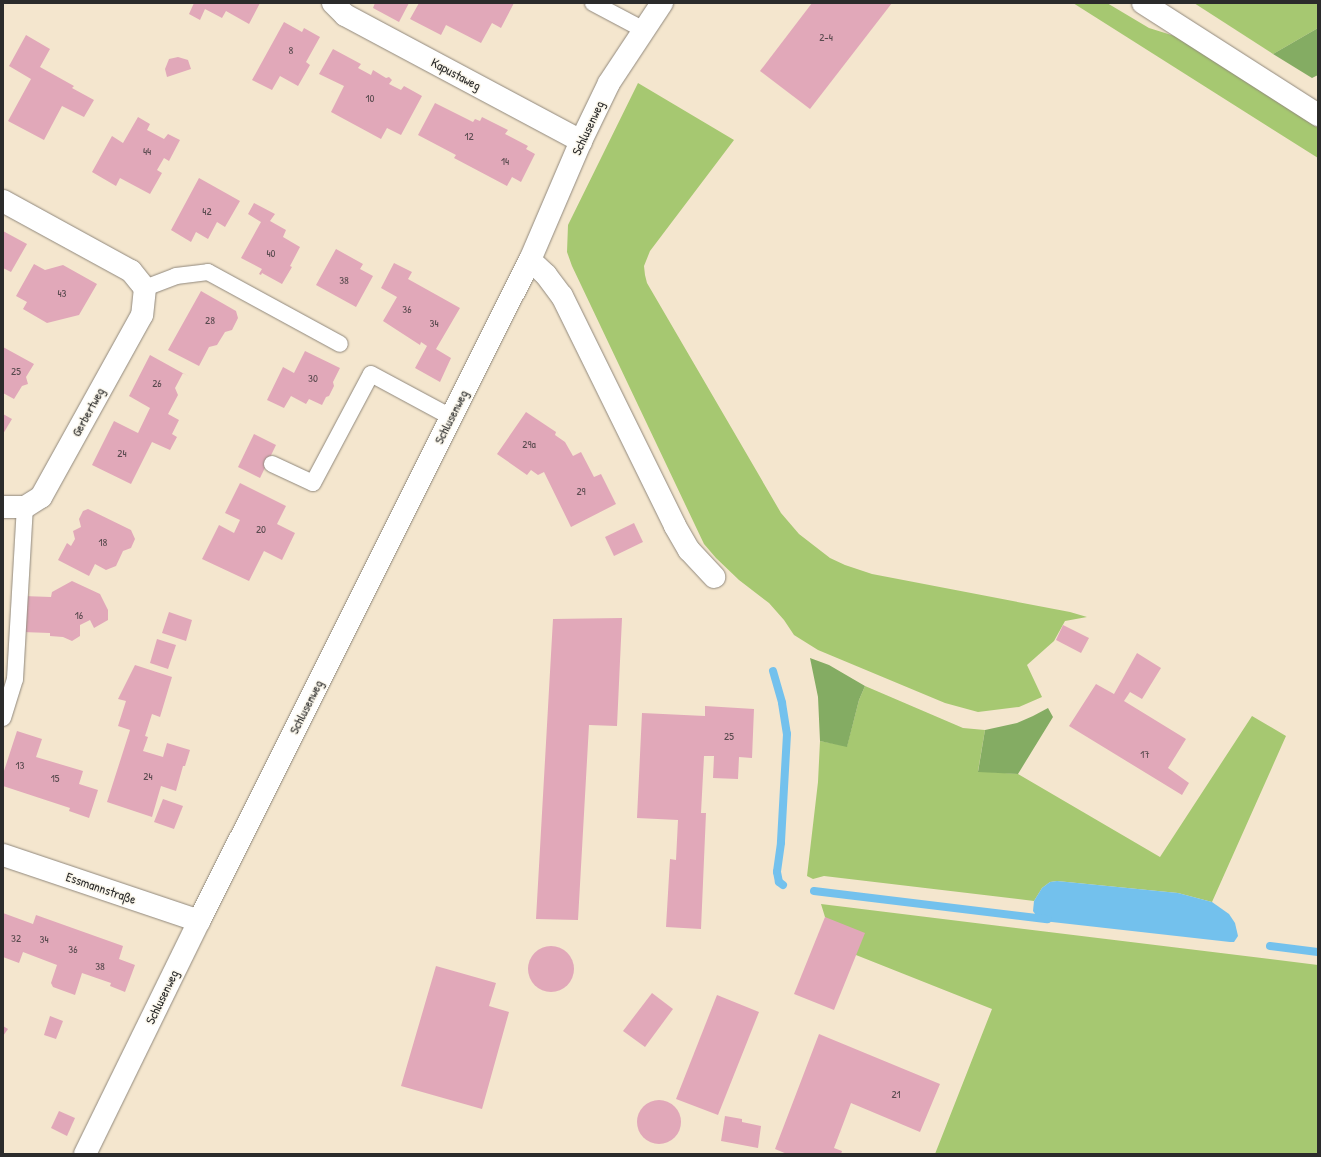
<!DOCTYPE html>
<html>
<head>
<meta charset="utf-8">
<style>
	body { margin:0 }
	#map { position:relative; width:1321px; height:1157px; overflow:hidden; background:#f4e6ce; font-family:"Patrick Hand",sans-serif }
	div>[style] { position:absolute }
	.green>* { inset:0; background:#a6c871 }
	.forest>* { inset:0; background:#84ac63 }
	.water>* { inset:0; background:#73c1ed }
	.stream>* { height:8px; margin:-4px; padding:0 4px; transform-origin:4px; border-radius:4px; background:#73c1ed }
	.building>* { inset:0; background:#e1a8b9 }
	.round { border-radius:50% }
	.roads { filter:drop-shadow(0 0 1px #90887c) drop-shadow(0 0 1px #90887c) }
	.lane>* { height:16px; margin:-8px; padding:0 8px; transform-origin:8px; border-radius:8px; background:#fff }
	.street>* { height:22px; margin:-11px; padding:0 11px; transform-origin:11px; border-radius:11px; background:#fff }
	span { translate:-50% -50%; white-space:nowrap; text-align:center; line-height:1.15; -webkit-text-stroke:3px #fbf7ec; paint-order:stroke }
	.number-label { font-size:11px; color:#584a4e }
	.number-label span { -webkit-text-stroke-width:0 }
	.street-label { font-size:13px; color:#2b2b2b }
	.frame { position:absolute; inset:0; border:4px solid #2b2b2b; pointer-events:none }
</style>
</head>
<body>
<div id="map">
	<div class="green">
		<div style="clip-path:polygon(1073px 3px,1107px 3px,1149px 28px,1181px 38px,1318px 128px,1318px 158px)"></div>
		<div style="clip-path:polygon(1194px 3px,1318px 3px,1318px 28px,1273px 54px)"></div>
		<div style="clip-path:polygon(638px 83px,734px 140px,650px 251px,644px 266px,645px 275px,647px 283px,781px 513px,799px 534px,830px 558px,845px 565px,872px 574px,1070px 612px,1087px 617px,1065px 621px,1054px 641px,1027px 665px,1042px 697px,1019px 707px,978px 712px,945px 703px,818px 650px,794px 635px,784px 620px,769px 603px,739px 580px,716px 558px,704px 544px,572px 266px,567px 252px,568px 225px)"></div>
		<div style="clip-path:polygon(865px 686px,963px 728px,985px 730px,978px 771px,1018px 774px,1160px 857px,1252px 716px,1286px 736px,1212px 902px,1178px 893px,1057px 881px,1050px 882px,1042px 888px,1034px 901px,824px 876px,813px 879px,807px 876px,818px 782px,820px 741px,847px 746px,859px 700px)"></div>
		<div style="clip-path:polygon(821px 904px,1318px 965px,1318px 1154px,935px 1154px,992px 1009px,856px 955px,825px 917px)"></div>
	</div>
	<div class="forest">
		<div style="clip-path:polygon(1318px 28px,1318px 75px,1312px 78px,1273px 54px)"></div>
		<div style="clip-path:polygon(810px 658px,829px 665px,865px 686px,859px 700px,847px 747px,820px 741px,818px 697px)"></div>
		<div style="clip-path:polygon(1048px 708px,1053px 717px,1018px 774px,978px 772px,985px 730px,1017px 723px,1033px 716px)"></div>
	</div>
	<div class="water">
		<div style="clip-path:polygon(1057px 881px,1178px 893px,1212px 902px,1229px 914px,1235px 923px,1238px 936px,1234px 942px,1230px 942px,1043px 921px,1038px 918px,1033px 911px,1034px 901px,1042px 888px,1050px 882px)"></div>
	</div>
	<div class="stream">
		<div style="left:773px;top:671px;width:33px;rotate:74deg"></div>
		<div style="left:782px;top:703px;width:31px;rotate:81deg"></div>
		<div style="left:787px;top:734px;width:109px;rotate:93.2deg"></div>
		<div style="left:781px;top:843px;width:29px;rotate:98deg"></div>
		<div style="left:777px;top:872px;width:10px;rotate:79deg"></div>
		<div style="left:779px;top:882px;width:5px;rotate:37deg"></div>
		<div style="left:814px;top:891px;width:235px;rotate:6.9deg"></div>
		<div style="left:1270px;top:946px;width:48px;rotate:7.1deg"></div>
	</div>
	<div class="building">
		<div style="clip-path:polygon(194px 3px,260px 3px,249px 24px,226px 11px,222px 18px,205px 9px,200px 20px,189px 14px)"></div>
		<div style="clip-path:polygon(375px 3px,409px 3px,399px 22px,373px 8px)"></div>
		<div style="clip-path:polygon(419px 3px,514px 3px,501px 28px,492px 23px,481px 43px,446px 25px,441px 35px,410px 19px)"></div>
		<div style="clip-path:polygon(812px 3px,892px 3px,810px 109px,760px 71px)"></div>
		<div style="clip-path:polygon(284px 22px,302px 32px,304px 28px,320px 37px,306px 62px,310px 65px,298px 86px,280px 76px,272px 90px,252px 80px)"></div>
		<div style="clip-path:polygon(26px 35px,50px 49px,40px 67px,74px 86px,72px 88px,94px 100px,84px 117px,62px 106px,44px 140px,8px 121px,31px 79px,9px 66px)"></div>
		<div style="clip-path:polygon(333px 49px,361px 64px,358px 68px,371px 75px,373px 70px,386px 78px,389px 77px,392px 80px,389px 84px,401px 90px,404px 86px,422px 96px,401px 135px,387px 128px,381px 139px,331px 112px,344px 86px,319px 74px)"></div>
		<div style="clip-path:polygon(178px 57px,188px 60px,191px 69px,167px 77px,165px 69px,169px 59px)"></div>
		<div style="clip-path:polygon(435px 103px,473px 122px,475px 119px,480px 121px,482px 117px,508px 130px,505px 134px,528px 146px,526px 149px,535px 154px,521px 182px,512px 177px,507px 186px,454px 158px,456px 155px,418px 135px)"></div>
		<div style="clip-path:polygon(138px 117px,150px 124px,147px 130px,164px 139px,168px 134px,180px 140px,169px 161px,164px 158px,157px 170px,162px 173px,150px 194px,120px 178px,116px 186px,92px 172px,112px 136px,123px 143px)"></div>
		<div style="clip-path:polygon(199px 178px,240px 201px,225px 227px,217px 222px,208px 239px,196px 232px,191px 242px,171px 230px)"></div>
		<div style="clip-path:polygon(254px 203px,275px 214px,270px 221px,286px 230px,283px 237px,300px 247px,290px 266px,292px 267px,282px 284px,262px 273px,261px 275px,259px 274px,262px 269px,241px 258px,261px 222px,248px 214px)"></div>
		<div style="clip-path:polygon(3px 231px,27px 244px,11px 272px,3px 268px)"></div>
		<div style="clip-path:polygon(336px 249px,363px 264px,360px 269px,373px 276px,356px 307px,316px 285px)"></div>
		<div style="clip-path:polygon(394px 263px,412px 272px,408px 279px,460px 308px,436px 349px,451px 358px,440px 382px,415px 368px,427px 346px,421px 342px,420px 345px,383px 321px,397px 297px,381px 288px)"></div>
		<div style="clip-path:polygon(34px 264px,45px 270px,63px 265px,97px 284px,79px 315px,47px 323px,23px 309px,27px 302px,16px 296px)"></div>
		<div style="clip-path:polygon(201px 291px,236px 311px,238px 318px,232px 330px,225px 332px,217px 345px,209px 347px,199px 366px,168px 350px)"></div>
		<div style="clip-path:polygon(3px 347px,34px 364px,26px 377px,28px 384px,22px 386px,14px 399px,3px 393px)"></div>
		<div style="clip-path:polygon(305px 351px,340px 368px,333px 382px,334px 386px,329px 396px,326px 397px,322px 405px,309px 399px,306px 404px,291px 396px,284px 408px,267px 400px,283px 367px,294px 373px)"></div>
		<div style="clip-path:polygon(150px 355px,188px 376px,183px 373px,175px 388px,178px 395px,168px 414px,179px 420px,172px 434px,177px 437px,170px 450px,152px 442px,131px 484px,92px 465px,114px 421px,138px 433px,150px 408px,129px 396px)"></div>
		<div style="clip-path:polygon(526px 412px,556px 432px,555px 435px,565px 442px,573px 456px,581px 452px,594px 477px,601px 474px,616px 504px,571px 527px,544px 472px,538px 475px,531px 470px,527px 475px,497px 454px)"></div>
		<div style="clip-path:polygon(3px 414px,12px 419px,3px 434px)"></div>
		<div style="clip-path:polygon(254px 434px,276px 445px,260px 478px,238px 467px)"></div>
		<div style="clip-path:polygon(240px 483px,286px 506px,277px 524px,295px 533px,282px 560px,264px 551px,249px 581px,202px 559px,219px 525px,234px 533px,240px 520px,225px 513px)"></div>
		<div style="clip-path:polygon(88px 509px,131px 530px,135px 539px,131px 548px,123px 551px,116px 566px,106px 570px,95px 564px,89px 576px,58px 560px,67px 543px,71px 546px,75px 539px,73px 531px,81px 527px,79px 519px,83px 511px)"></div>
		<div style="clip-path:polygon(634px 523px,643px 542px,614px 556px,605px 537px)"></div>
		<div style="clip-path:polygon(72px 581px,100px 594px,108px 610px,108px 620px,94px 628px,90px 620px,80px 625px,80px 636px,72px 641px,63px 637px,50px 636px,50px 633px,22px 632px,23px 596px,51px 597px,52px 592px)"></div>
		<div style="clip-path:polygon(169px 612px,192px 620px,186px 641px,162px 633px)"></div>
		<div style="clip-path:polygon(622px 618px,617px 726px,589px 725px,578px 920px,536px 919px,553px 619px)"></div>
		<div style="clip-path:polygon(1063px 625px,1089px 638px,1081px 653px,1056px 640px)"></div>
		<div style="clip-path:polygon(157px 639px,176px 645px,168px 669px,150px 663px)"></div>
		<div style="clip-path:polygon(1137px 653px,1161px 668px,1142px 699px,1130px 692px,1124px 701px,1186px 739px,1168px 768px,1189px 783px,1182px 795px,1069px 726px,1096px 684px,1114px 694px)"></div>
		<div style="clip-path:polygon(135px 665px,172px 677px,160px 717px,152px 714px,145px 736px,148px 737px,143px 751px,163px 757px,167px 743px,190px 750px,185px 766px,183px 766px,176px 791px,161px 786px,152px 817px,107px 802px,130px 730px,118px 726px,126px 701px,118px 699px)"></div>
		<div style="clip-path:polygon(705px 706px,754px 709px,752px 758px,739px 757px,738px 779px,713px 778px,714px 756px,704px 756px,701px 813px,706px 813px,701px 929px,666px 927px,670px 859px,676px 860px,678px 820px,637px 818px,642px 713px,705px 716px)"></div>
		<div style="clip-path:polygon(17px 731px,42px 739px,36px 757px,83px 771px,79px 784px,98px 790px,89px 818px,69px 811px,70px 808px,3px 786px,3px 774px)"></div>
		<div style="clip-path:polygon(163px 799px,183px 806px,174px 829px,154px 822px)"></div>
		<div style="clip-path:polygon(3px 913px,33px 924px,36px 915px,123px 946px,119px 959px,135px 965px,125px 992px,110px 986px,111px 983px,82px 973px,75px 995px,53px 987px,51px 983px,57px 965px,23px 952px,19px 963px,3px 957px)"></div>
		<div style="clip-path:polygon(825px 917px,865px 933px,834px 1010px,794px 994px)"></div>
		<div class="round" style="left:528px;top:946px;width:46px;height:46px"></div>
		<div style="clip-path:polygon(436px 966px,496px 983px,489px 1006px,509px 1012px,482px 1109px,401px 1086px)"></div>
		<div style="clip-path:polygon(652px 993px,673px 1009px,645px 1047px,623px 1031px)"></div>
		<div style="clip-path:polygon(717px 995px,759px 1012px,718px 1115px,676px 1099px)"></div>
		<div style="clip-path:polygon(50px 1016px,63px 1021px,56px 1039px,44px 1035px)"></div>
		<div style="clip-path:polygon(3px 1026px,8px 1029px,3px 1036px)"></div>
		<div style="clip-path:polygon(819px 1034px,940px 1084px,920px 1132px,851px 1103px,834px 1148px,842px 1151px,841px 1154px,787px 1154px,775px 1149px)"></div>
		<div class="round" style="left:637px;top:1100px;width:44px;height:44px"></div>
		<div style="clip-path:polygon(59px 1111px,75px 1118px,67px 1136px,51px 1128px)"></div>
		<div style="clip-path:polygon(725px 1116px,742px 1119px,742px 1122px,761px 1126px,758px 1148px,721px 1141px)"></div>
	</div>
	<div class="roads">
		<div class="lane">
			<div style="left:593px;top:3px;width:58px;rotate:27.9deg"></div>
			<div style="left:145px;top:288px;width:33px;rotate:-21deg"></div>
			<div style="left:176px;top:276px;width:32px;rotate:-7deg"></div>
			<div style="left:208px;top:272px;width:150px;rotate:28.6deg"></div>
			<div style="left:272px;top:464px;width:45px;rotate:24.9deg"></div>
			<div style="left:313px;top:483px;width:123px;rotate:-62deg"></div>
			<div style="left:371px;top:374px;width:91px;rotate:28.3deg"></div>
			<div style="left:3px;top:718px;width:41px;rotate:-72.9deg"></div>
			<div style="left:15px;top:679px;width:172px;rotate:-86.7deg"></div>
		</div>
		<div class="street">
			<div style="left:333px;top:3px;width:17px;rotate:45deg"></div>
			<div style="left:345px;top:15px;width:268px;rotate:28.1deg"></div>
			<div style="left:1143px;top:3px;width:208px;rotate:32.6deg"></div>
			<div style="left:3px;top:201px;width:146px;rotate:28.7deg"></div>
			<div style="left:131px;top:271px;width:22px;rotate:51deg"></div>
			<div style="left:145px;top:288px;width:27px;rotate:96deg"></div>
			<div style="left:142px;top:315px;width:208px;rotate:119deg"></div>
			<div style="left:41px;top:497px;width:19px;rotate:148deg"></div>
			<div style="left:25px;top:507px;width:22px;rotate:180deg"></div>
			<div style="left:530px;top:260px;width:22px;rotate:43deg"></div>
			<div style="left:546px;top:275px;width:26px;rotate:53deg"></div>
			<div style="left:562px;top:296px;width:256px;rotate:63.8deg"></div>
			<div style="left:675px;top:526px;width:28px;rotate:60deg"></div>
			<div style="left:689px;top:550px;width:37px;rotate:47deg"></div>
			<div style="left:3px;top:855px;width:207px;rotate:18.6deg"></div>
			<div style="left:85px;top:1154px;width:259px;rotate:-63.9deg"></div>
			<div style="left:199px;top:921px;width:739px;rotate:-63.4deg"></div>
			<div style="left:530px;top:260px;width:129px;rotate:-66.8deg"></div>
			<div style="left:581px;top:141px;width:64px;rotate:-64.2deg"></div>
			<div style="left:609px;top:83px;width:96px;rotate:-56.5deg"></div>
		</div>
	</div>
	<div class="number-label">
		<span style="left:826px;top:37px">2-4</span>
		<span style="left:291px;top:50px">8</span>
		<span style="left:370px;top:98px">10</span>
		<span style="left:469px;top:136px">12</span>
		<span style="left:147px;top:151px">44</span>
		<span style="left:505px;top:161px">14</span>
		<span style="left:207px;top:211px">42</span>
		<span style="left:271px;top:253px">40</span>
		<span style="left:344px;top:280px">38</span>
		<span style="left:62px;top:293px">43</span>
		<span style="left:407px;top:309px">36</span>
		<span style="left:210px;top:320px">28</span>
		<span style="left:434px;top:323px">34</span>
		<span style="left:16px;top:371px">25</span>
		<span style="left:313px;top:378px">30</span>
		<span style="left:157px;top:383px">26</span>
		<span style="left:529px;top:444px">29a</span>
		<span style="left:122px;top:453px">24</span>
		<span style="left:581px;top:491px">29</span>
		<span style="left:261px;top:529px">20</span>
		<span style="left:103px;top:542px">18</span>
		<span style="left:79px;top:615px">16</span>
		<span style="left:729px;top:736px">25</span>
		<span style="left:1145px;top:754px">17</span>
		<span style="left:20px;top:765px">13</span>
		<span style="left:148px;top:776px">24</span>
		<span style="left:55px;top:778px">15</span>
		<span style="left:16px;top:938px">32</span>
		<span style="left:44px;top:939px">34</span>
		<span style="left:73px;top:949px">36</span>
		<span style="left:100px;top:966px">38</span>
		<span style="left:896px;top:1094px">21</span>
	</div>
	<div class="street-label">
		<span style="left:456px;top:74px;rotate:28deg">Kapustaweg</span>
		<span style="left:588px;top:128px;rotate:-65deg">Schlusenweg</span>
		<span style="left:88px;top:412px;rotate:-61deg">Gerbertweg</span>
		<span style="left:451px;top:417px;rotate:-63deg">Schlusenweg</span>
		<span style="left:306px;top:707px;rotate:-63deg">Schlusenweg</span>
		<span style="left:101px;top:888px;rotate:19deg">Essmannstraße</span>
		<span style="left:162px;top:997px;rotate:-64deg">Schlusenweg</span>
	</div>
	<div class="frame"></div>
</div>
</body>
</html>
